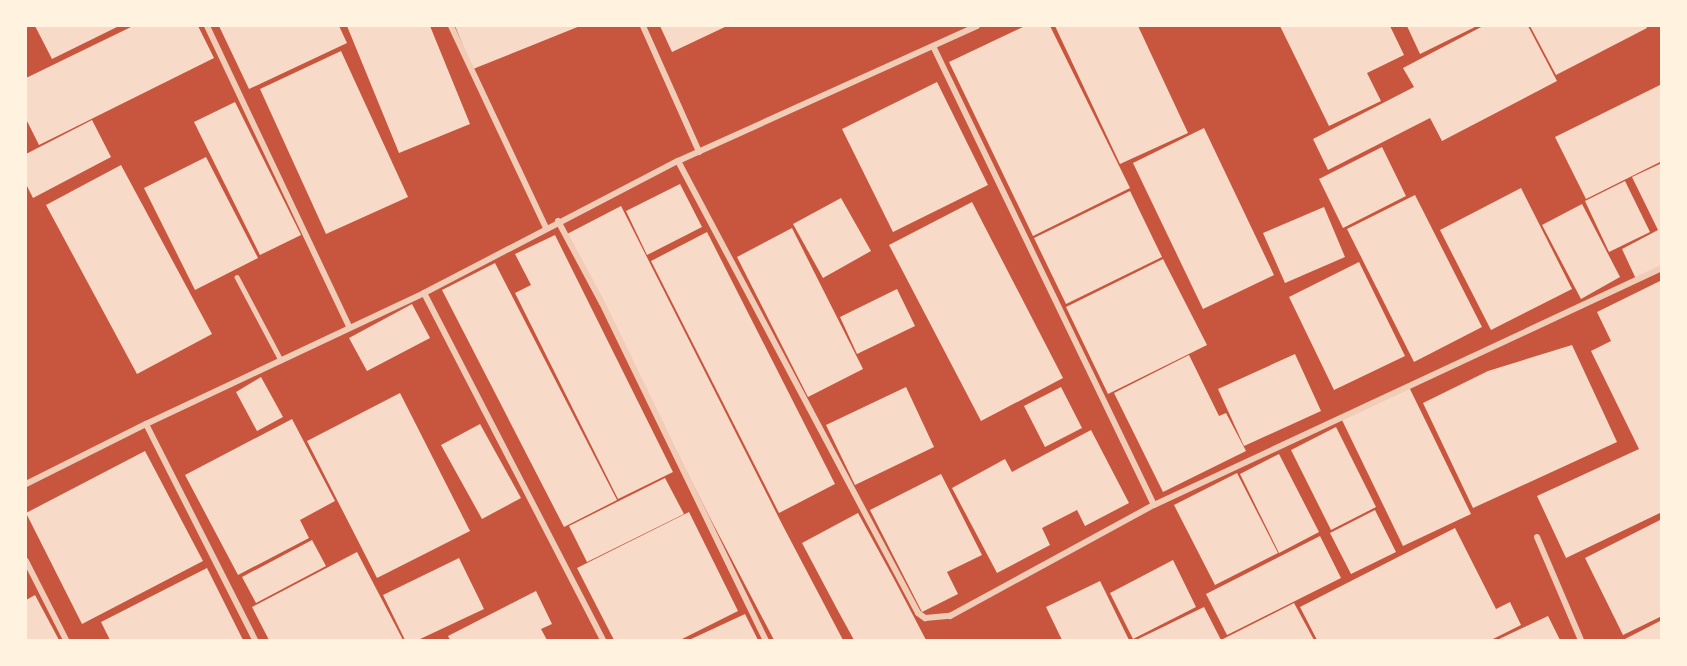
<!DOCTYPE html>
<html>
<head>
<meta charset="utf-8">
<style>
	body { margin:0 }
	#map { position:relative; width:1687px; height:666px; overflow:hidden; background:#c8553d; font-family:"Source Sans 3",sans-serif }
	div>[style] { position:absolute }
	.building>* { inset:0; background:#f7dbc8 }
	.service>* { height:4.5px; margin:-2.25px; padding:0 2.25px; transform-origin:2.25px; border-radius:2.25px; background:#f1ccb7 }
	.minor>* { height:6px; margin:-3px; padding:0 3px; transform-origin:3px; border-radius:3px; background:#f1ccb7 }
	span { translate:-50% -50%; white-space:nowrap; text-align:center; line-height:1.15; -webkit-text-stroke:4.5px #fff3e0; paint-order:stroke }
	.frame { position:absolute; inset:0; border:27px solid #fff3e0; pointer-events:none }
</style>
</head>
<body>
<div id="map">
	<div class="building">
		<div style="clip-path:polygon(35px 26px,119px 26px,52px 59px)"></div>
		<div style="clip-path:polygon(133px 26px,198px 26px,214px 58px,39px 145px,26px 119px,26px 78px)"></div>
		<div style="clip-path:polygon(219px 26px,339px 26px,347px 43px,249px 89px)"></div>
		<div style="clip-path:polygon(347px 26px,430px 26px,470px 124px,399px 153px)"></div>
		<div style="clip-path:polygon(455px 26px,580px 26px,473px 69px)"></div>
		<div style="clip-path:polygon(660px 26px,727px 26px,672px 52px)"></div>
		<div style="clip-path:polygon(1025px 26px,1050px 26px,1130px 188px,1033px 236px,949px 62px)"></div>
		<div style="clip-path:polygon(1055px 26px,1138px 26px,1188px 133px,1120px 164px)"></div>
		<div style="clip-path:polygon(1280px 26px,1390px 26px,1404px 55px,1367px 73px,1381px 101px,1329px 126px)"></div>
		<div style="clip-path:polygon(1407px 26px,1477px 26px,1420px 54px)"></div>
		<div style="clip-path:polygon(1483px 26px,1528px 26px,1557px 81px,1442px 141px,1430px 118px,1328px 170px,1313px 139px,1414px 87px,1403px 68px)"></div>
		<div style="clip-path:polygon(1530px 26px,1646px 26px,1647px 28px,1556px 75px)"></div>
		<div style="clip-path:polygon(341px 51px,408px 197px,326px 234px,260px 89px)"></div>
		<div style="clip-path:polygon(937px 82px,988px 185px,893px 232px,842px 129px)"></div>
		<div style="clip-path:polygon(1662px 84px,1662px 161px,1586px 199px,1555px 137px)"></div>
		<div style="clip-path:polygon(235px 102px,301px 235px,260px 255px,194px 122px)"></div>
		<div style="clip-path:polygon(92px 120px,111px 157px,33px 198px,26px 184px,26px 154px)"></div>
		<div style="clip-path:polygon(1204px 128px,1274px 275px,1203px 309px,1133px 163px)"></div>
		<div style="clip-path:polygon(1382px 147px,1406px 196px,1343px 228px,1319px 179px)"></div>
		<div style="clip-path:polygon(206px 157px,258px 258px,195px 290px,144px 188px)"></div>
		<div style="clip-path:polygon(1662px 163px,1662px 267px,1636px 279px,1622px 249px,1658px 230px,1632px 177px)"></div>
		<div style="clip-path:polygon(121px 165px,212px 334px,137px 374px,46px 205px)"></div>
		<div style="clip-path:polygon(1625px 181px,1650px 232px,1609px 252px,1585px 201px)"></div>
		<div style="clip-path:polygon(680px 184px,702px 227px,647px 255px,626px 211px)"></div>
		<div style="clip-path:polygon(1521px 188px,1572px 289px,1491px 330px,1440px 230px)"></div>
		<div style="clip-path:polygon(1130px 191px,1162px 257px,1066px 304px,1034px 238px)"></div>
		<div style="clip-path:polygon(1415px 195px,1482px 327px,1414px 362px,1347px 229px)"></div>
		<div style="clip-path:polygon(841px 198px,871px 251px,823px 278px,793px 224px)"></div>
		<div style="clip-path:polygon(972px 202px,1063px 378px,981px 421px,889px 245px)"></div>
		<div style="clip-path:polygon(1582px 204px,1620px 277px,1581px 299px,1542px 225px)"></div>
		<div style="clip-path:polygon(621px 206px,783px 526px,843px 640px,774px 640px,709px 516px,567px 234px)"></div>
		<div style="clip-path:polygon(1324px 207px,1345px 257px,1285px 283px,1263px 233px)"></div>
		<div style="clip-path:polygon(792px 228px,863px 369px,808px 397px,737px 257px)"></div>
		<div style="clip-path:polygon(707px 232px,835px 484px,779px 513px,651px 261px)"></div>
		<div style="clip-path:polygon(555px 235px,673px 472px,618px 499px,515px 293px,531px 285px,515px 254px)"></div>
		<div style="clip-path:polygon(1163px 259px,1207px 345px,1108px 394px,1066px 307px)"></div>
		<div style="clip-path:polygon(1359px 262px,1405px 356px,1334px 390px,1289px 297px)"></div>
		<div style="clip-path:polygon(495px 263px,617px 500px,564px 527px,442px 290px)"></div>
		<div style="clip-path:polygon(1662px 280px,1662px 512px,1566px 558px,1537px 496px,1639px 449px,1591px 351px,1611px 341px,1597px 312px)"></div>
		<div style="clip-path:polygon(897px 289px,915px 326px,857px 354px,840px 317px)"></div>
		<div style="clip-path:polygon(412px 304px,430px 338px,367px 371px,349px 338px)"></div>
		<div style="clip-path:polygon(1572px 345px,1617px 442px,1473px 508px,1423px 403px,1488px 371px)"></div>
		<div style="clip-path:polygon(1295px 354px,1321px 411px,1244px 446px,1218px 389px)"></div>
		<div style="clip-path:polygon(1189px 355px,1219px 416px,1226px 413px,1246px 451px,1163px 492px,1114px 393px)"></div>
		<div style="clip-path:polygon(261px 377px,283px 417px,257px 431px,236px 392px)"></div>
		<div style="clip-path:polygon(906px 387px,934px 447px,855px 485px,826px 425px)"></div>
		<div style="clip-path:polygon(1061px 387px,1082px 428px,1045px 447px,1024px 406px)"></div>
		<div style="clip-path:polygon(1409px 387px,1471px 514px,1403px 546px,1342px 420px)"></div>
		<div style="clip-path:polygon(400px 393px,470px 531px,377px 578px,307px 441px)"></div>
		<div style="clip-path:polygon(292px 419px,335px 501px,300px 520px,309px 538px,238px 575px,185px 475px)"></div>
		<div style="clip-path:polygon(480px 424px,521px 498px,482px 519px,441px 445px)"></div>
		<div style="clip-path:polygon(1336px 427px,1376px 507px,1331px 530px,1291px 450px)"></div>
		<div style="clip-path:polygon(1091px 430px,1129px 503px,1085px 526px,1077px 510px,1042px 528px,1050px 545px,997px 573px,952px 488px,1005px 459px,1012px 472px)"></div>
		<div style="clip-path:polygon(145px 451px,203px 561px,82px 624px,26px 513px)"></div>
		<div style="clip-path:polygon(1279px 454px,1319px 532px,1279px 553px,1240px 474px)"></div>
		<div style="clip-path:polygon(1237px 473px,1278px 553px,1215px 585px,1174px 505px)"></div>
		<div style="clip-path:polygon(941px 474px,982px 555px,947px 572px,958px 594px,922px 612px,870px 510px)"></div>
		<div style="clip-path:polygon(665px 478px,684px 514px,587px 562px,569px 526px)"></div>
		<div style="clip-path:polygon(1375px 510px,1396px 552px,1351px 574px,1330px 533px)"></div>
		<div style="clip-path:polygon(689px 512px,738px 611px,680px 640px,614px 640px,577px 568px)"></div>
		<div style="clip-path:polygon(858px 513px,894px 579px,926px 640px,854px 640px,837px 609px,802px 543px)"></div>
		<div style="clip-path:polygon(1662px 519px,1662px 616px,1623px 635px,1585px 558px)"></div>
		<div style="clip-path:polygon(1455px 528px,1496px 609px,1510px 602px,1521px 625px,1491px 640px,1317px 640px,1300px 607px)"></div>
		<div style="clip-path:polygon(1320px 536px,1341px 578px,1227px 635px,1206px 594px)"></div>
		<div style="clip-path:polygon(312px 540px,326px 566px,256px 603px,242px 577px)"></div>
		<div style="clip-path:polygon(357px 552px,403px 640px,269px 640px,252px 607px)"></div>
		<div style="clip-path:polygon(459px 558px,484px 609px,418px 640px,405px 640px,383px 595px)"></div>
		<div style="clip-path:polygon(1173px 560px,1196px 607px,1133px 639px,1110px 593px)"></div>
		<div style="clip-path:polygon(207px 568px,243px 640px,110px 640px,101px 622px)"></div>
		<div style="clip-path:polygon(1100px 581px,1129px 640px,1062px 640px,1046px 607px)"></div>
		<div style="clip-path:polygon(536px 591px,552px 624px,541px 629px,547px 640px,450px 640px,448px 636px)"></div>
		<div style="clip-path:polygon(35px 595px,59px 640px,26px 640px,26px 600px)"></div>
		<div style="clip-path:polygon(1294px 603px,1314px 640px,1221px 640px)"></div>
		<div style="clip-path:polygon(1204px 607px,1221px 640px,1136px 640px)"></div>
		<div style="clip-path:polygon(745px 614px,758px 640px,689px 640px)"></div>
		<div style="clip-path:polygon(1548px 616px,1560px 640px,1497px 640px)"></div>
		<div style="clip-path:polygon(1662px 620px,1662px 640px,1623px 640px)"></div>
	</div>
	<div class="service">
		<div style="left:237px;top:277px;width:94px;rotate:62.1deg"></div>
	</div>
	<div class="minor">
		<div style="left:207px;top:26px;width:333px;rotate:64.7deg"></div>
		<div style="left:451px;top:26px;width:223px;rotate:64.8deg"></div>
		<div style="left:643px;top:26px;width:138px;rotate:66deg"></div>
		<div style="left:933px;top:46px;width:509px;rotate:64.29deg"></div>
		<div style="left:678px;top:161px;width:512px;rotate:62.03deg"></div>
		<div style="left:918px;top:613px;width:9px;rotate:36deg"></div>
		<div style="left:925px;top:618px;width:25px;rotate:-5deg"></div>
		<div style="left:950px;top:616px;width:232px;rotate:-28.6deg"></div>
		<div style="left:1154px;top:505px;width:561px;rotate:-25.01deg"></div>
		<div style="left:558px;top:221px;width:93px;rotate:61.8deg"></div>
		<div style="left:602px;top:303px;width:375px;rotate:64.1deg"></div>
		<div style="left:424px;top:293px;width:390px;rotate:62.7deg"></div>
		<div style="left:146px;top:424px;width:242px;rotate:63.2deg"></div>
		<div style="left:26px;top:484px;width:134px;rotate:-26.6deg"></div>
		<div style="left:146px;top:424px;width:307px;rotate:-25.2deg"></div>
		<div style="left:424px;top:293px;width:286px;rotate:-27.5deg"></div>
		<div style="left:678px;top:161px;width:328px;rotate:-24.3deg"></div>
		<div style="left:1537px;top:537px;width:112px;rotate:66.9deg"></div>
		<div style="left:26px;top:561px;width:89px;rotate:63.1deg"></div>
	</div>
	<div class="frame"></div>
</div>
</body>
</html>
